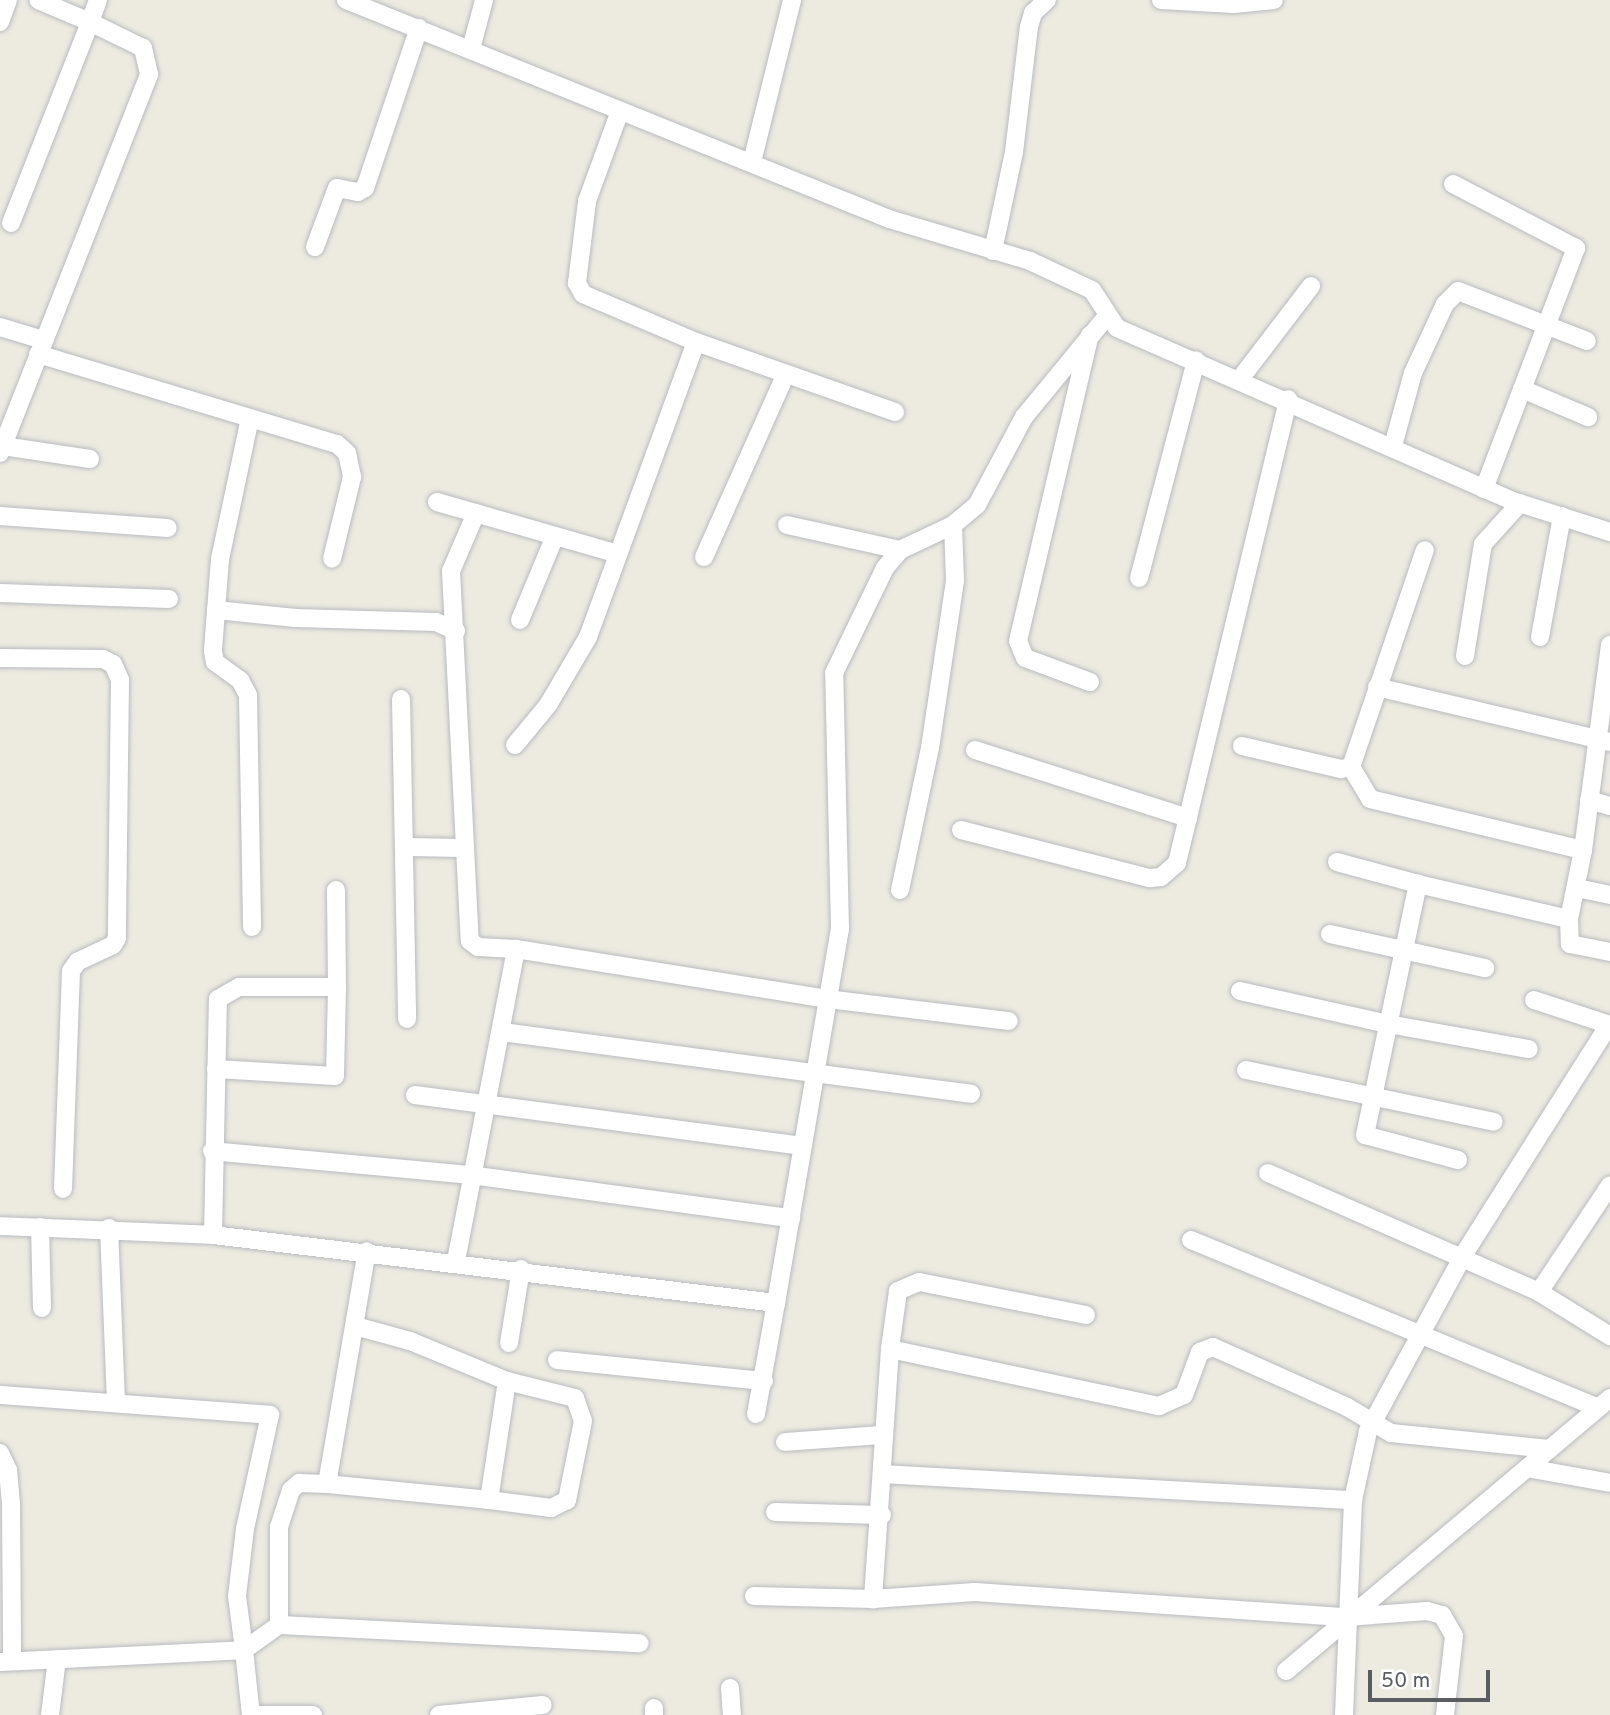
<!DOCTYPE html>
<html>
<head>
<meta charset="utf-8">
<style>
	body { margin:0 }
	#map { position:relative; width:1610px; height:1715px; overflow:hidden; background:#edebe0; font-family:Overpass,sans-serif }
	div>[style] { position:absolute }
	.roads { filter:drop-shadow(0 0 2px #b8bbc0) drop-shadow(0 0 2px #b8bbc0) }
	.minor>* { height:18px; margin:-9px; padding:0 9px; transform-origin:9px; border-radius:9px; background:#fff }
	span { translate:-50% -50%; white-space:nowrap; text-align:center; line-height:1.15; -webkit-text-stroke:5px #fff; paint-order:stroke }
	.scale { position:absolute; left:1368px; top:1670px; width:122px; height:32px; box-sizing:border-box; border:4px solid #595d62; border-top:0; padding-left:9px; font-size:21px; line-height:24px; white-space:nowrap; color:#595d62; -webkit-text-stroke:5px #fff; paint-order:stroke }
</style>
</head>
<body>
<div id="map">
	<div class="roads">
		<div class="minor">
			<div style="left:346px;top:0;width:585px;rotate:21.96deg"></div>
			<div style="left:889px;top:219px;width:147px;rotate:16.6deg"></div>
			<div style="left:1030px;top:261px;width:68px;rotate:25.1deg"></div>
			<div style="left:1092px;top:290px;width:45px;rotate:56.7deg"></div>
			<div style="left:1117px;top:328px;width:435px;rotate:23.6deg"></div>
			<div style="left:1516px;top:502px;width:99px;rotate:17.7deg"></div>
			<div style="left:1161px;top:0;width:73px;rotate:3.1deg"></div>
			<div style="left:1234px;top:4px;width:40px;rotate:-5.7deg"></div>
			<div style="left:0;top:22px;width:23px;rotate:-70deg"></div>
			<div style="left:471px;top:49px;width:51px;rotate:-75.1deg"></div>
			<div style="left:752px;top:162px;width:167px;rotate:-76.1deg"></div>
			<div style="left:1453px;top:184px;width:139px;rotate:27.5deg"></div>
			<div style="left:1576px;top:248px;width:258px;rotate:110.9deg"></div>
			<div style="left:11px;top:223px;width:216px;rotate:-68.5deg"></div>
			<div style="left:90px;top:22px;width:56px;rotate:-157.1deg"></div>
			<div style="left:315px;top:247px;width:63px;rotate:-69.6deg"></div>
			<div style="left:337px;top:188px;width:21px;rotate:11deg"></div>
			<div style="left:358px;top:192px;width:8px;rotate:-30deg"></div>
			<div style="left:365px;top:188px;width:169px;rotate:-71.4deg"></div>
			<div style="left:993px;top:251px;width:101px;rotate:-78deg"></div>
			<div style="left:1014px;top:152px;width:126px;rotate:-83.2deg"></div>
			<div style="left:1029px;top:27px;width:15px;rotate:-74deg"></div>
			<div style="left:1033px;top:13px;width:19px;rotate:-43deg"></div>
			<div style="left:0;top:327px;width:45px;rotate:16.8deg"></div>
			<div style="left:696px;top:342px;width:211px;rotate:19.4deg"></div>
			<div style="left:38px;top:354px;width:312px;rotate:16.8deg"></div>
			<div style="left:337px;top:444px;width:13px;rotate:42deg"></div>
			<div style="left:347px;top:453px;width:25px;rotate:78deg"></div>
			<div style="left:352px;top:477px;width:84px;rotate:103.7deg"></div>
			<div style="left:1240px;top:379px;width:117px;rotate:-52.6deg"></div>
			<div style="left:1522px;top:389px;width:72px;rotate:23deg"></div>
			<div style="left:250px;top:418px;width:144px;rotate:102deg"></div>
			<div style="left:220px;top:559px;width:92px;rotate:94.4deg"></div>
			<div style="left:213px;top:651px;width:11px;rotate:80deg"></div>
			<div style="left:215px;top:662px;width:31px;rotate:36deg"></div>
			<div style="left:240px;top:680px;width:17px;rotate:62deg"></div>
			<div style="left:248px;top:695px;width:232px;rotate:89deg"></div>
			<div style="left:3px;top:446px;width:88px;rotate:8.5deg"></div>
			<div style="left:1393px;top:446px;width:76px;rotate:-74.7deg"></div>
			<div style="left:1413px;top:373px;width:76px;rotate:-65.1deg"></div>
			<div style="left:1445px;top:304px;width:18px;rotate:-45deg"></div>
			<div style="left:1458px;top:291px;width:138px;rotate:21.2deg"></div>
			<div style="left:0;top:453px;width:407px;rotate:-68.5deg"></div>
			<div style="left:149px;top:74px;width:27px;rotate:-103deg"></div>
			<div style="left:143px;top:48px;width:59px;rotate:-153.9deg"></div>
			<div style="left:90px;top:22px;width:23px;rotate:-70deg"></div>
			<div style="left:437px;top:502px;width:188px;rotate:16deg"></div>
			<div style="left:476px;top:513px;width:63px;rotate:113.3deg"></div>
			<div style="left:451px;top:571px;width:370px;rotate:87.1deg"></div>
			<div style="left:470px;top:941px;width:10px;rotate:37deg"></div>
			<div style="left:478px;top:947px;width:38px;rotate:3deg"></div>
			<div style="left:516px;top:949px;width:315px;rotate:9.1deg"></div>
			<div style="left:827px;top:999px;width:183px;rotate:6.9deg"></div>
			<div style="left:0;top:516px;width:168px;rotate:4.1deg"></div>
			<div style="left:787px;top:525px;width:116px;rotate:12.5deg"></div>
			<div style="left:704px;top:557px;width:198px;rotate:-65.9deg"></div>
			<div style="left:1139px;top:578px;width:225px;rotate:-75.3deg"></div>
			<div style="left:0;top:593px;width:169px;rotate:2deg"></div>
			<div style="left:216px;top:610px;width:80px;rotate:5.7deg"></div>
			<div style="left:296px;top:618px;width:140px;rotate:1.6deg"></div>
			<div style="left:436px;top:622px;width:22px;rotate:24deg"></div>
			<div style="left:520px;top:620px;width:91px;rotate:-67.4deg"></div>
			<div style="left:1540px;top:637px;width:123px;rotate:-79.7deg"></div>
			<div style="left:1465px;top:656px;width:113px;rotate:-80.9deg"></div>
			<div style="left:1483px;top:544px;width:55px;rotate:-47.9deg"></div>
			<div style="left:0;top:658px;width:103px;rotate:0.6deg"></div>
			<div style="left:103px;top:659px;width:11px;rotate:27deg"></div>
			<div style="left:113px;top:664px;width:17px;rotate:66deg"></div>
			<div style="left:120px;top:680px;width:258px;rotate:90.7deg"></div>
			<div style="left:117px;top:938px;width:8px;rotate:120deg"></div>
			<div style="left:113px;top:945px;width:38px;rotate:155deg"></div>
			<div style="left:78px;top:961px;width:12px;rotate:125deg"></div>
			<div style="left:71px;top:971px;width:218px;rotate:92.1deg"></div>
			<div style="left:1090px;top:682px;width:69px;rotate:-159.7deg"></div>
			<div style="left:1025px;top:658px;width:18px;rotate:-112deg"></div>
			<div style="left:1018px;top:641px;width:314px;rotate:-76.8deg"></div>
			<div style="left:1377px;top:687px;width:239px;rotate:13.3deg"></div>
			<div style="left:401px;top:699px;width:320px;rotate:88.9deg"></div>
			<div style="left:515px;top:745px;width:52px;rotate:-50.5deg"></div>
			<div style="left:548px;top:705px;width:79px;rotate:-59.5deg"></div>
			<div style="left:588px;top:637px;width:314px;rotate:-69.9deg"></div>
			<div style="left:696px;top:342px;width:123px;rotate:-157deg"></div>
			<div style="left:583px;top:294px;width:13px;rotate:-119deg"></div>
			<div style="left:577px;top:283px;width:83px;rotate:-83deg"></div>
			<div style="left:587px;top:201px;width:96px;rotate:-69.9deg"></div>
			<div style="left:1242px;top:746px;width:102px;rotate:13.1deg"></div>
			<div style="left:1341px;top:769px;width:10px;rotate:-11deg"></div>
			<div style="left:1351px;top:767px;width:229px;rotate:-71.2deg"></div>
			<div style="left:975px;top:750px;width:224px;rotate:17.7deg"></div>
			<div style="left:1351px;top:767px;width:37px;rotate:59deg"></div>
			<div style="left:1370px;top:799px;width:219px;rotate:13.5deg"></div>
			<div style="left:1589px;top:800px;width:22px;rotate:16deg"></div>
			<div style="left:961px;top:830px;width:195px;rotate:14.3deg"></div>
			<div style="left:1150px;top:878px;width:11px;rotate:-5deg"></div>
			<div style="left:1161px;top:877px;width:21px;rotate:-41deg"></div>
			<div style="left:1177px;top:863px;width:477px;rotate:-76.5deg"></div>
			<div style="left:405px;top:847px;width:60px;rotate:1deg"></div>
			<div style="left:1337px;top:862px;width:84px;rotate:15.2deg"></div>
			<div style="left:1577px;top:888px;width:34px;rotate:12deg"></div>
			<div style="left:900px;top:890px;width:145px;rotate:-78.1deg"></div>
			<div style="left:930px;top:748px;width:169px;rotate:-81.5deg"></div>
			<div style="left:955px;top:581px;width:56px;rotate:-92deg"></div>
			<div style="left:1569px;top:919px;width:70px;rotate:-78.5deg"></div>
			<div style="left:1583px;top:850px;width:207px;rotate:-82.5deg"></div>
			<div style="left:1330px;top:934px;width:159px;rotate:12.4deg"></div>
			<div style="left:1240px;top:991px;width:152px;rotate:12.6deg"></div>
			<div style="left:1388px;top:1024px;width:143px;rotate:10.1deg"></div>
			<div style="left:1534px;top:1000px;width:80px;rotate:18.2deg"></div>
			<div style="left:502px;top:1032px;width:473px;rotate:7.5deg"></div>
			<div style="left:216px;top:1069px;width:119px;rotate:3.4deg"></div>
			<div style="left:335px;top:1076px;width:89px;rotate:-88.7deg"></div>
			<div style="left:1246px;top:1070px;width:253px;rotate:11.8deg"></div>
			<div style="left:415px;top:1095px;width:391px;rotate:7.5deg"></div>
			<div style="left:212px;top:1151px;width:260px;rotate:5.3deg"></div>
			<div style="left:471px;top:1175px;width:323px;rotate:7.7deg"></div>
			<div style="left:1458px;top:1160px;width:96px;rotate:-165deg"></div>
			<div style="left:1365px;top:1135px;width:257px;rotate:-78.1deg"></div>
			<div style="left:1418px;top:884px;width:155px;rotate:13.1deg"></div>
			<div style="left:1569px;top:919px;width:25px;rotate:88deg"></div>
			<div style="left:1570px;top:944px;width:41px;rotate:11.3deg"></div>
			<div style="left:1268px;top:1173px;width:296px;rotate:23.7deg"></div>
			<div style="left:1539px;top:1292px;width:84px;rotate:31.8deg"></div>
			<div style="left:0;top:1226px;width:213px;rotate:2.4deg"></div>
			<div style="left:213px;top:1235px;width:567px;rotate:6.89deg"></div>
			<div style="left:776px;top:1303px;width:379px;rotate:-80.3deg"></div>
			<div style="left:840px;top:929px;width:256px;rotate:-91.3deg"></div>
			<div style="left:834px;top:673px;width:117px;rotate:-64.1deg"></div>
			<div style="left:885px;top:568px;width:23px;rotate:-50deg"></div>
			<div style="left:900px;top:550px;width:59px;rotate:-25.3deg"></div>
			<div style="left:953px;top:525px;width:31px;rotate:-40deg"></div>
			<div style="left:977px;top:505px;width:100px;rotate:-61.9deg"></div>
			<div style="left:1024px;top:417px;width:129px;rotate:-50.6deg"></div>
			<div style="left:40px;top:1227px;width:81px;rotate:88.6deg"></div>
			<div style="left:109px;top:1228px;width:174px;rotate:87.7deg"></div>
			<div style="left:213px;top:1235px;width:236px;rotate:-88.8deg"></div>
			<div style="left:218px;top:999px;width:24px;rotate:-30deg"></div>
			<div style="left:239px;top:987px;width:98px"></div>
			<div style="left:337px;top:987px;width:97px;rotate:-90.6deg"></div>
			<div style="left:1191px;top:1240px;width:440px;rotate:22.4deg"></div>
			<div style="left:456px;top:1261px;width:318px;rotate:-79.1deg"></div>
			<div style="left:1539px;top:1292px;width:128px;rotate:-56.4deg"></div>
			<div style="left:1086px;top:1315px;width:170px;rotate:-168.8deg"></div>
			<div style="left:919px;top:1282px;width:23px;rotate:157deg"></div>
			<div style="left:898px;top:1291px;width:59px;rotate:97.9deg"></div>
			<div style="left:890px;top:1349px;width:251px;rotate:93.9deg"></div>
			<div style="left:873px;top:1599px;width:102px;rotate:-3.9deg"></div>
			<div style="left:975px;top:1592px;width:372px;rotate:3.9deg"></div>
			<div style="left:1346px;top:1617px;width:81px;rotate:-4.2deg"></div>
			<div style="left:1427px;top:1611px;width:16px;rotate:15deg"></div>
			<div style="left:1442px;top:1615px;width:24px;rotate:60deg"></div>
			<div style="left:1454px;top:1636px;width:80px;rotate:96.5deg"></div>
			<div style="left:355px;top:1326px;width:57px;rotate:15.3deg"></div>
			<div style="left:410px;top:1341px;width:105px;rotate:22.4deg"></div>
			<div style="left:507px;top:1381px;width:70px;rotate:14deg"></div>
			<div style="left:575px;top:1398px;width:24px;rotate:71deg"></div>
			<div style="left:583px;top:1421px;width:81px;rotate:101.4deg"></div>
			<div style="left:567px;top:1500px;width:18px;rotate:153deg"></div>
			<div style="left:551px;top:1508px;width:63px;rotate:-172.6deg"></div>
			<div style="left:509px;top:1343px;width:75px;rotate:-80.8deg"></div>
			<div style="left:890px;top:1349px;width:275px;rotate:12deg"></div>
			<div style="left:1159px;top:1406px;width:27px;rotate:-24deg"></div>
			<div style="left:1184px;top:1395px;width:46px;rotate:-69.6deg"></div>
			<div style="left:1200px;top:1352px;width:14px;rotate:-21deg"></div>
			<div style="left:1213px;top:1347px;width:147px;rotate:24.1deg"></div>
			<div style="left:1347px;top:1407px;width:51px;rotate:30.6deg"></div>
			<div style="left:1391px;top:1433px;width:159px;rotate:5.8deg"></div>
			<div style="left:557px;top:1360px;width:208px;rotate:5.8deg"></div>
			<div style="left:0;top:1395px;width:271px;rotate:4.2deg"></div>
			<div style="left:270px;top:1415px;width:117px;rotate:102.4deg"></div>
			<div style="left:245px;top:1529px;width:67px;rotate:96.8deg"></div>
			<div style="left:237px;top:1596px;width:54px;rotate:82.6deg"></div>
			<div style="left:244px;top:1650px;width:43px;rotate:-35.5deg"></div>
			<div style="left:279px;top:1625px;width:361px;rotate:2.9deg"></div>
			<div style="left:756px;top:1414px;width:113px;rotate:-79.8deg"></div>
			<div style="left:785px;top:1442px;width:98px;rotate:-4.1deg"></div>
			<div style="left:0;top:1453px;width:19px;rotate:65deg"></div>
			<div style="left:8px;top:1470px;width:33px;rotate:85deg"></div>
			<div style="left:11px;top:1503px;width:158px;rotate:89.6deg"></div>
			<div style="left:1527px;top:1468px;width:84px;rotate:10.2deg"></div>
			<div style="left:882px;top:1474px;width:472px;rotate:3.2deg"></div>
			<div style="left:327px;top:1484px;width:163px;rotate:5.6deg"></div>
			<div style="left:489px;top:1500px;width:120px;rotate:-81.4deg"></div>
			<div style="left:775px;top:1512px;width:107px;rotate:1.6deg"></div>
			<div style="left:754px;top:1596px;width:119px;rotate:1.4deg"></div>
			<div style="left:279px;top:1625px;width:98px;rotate:-90deg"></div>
			<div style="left:279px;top:1527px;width:39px;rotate:-72deg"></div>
			<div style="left:291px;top:1490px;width:11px;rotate:-41deg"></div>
			<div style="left:299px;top:1483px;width:28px;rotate:2deg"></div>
			<div style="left:327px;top:1484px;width:236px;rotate:-80.3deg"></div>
			<div style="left:0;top:1662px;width:244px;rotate:-2.8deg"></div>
			<div style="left:244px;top:1650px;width:65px;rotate:83.9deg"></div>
			<div style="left:1286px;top:1671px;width:424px;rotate:-40.1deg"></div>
			<div style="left:730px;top:1688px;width:27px;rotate:86deg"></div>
			<div style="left:654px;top:1708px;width:7px;rotate:90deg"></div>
			<div style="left:50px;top:1715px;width:56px;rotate:-82.9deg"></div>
			<div style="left:256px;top:1715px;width:57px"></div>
			<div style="left:439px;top:1715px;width:104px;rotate:-5.5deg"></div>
			<div style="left:1344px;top:1715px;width:215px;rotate:-87.6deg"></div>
			<div style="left:1353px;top:1500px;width:71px;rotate:-77.7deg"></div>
			<div style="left:1368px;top:1431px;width:201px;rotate:-61.5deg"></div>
			<div style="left:1464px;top:1254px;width:271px;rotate:-57.7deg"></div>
		</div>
	</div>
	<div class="scale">50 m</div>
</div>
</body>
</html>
